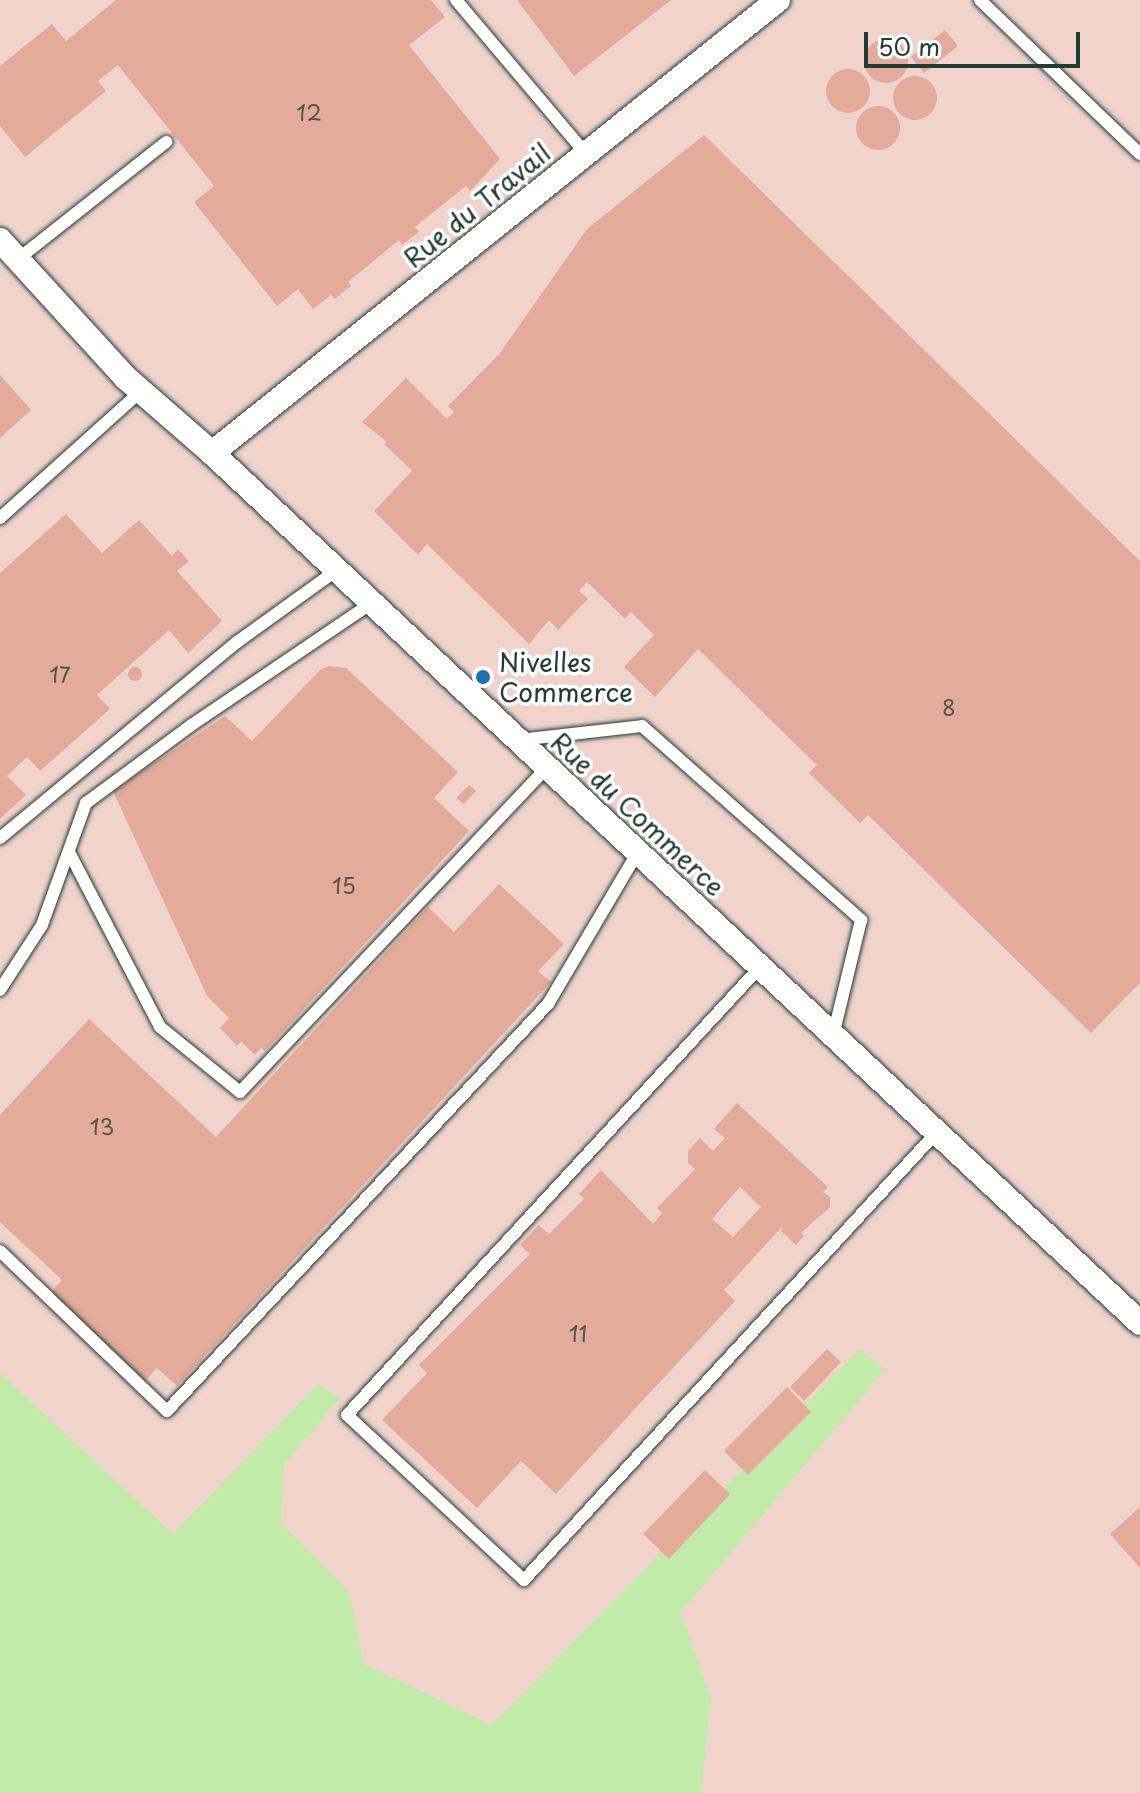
<!DOCTYPE html>
<html>
<head>
<meta charset="utf-8">
<style>
	body { margin:0 }
	#map { position:relative; width:1140px; height:1793px; overflow:hidden; background:#f6e6e1; font-family:"Playpen Sans",sans-serif }
	div>[style] { position:absolute }
	.built>* { inset:0; background:#f0d4cc }
	.green>* { inset:0; background:#c1eba8 }
	.building>* { inset:0; background:#e2ab9a }
	.round { border-radius:50% }
	.roads { filter:drop-shadow(0 0 2px #1f3d34) drop-shadow(0 0 2px #1f3d34) }
	.service>* { height:12px; margin:-6px; padding:0 6px; transform-origin:6px; border-radius:6px; background:#fff }
	.minor>* { height:24px; margin:-12px; padding:0 12px; transform-origin:12px; border-radius:12px; background:#fff }
	.dots>* { width:22px; height:22px; translate:-50% -50%; box-sizing:border-box; border:4px solid #fff; border-radius:50% }
	span { translate:-50% -50%; white-space:nowrap; text-align:center; line-height:1.15; -webkit-text-stroke:7px #fff; paint-order:stroke }
	.number-label { font-size:22px; color:#50584e }
	.number-label span { -webkit-text-stroke-width:0 }
	.street-label { font-size:26px; color:#1f3d34 }
	.poi-label { font-size:26px; color:#1f3d34 }
	.left { translate:0 -50%; text-align:left }
	.scale { position:absolute; left:864px; top:32px; width:216px; height:36px; box-sizing:border-box; border:4px solid #1f3d34; border-top:0; padding-left:10px; font-size:24px; line-height:28px; white-space:nowrap; color:#1f3d34; -webkit-text-stroke:6px #fff; paint-order:stroke }
</style>
</head>
<body>
<div id="map">
	<div class="built">
		<div style="clip-path:polygon(0 0,1140px 0,1140px 1793px,0 1793px)"></div>
	</div>
	<div class="green">
		<div style="clip-path:polygon(860px 1349px,885px 1370px,681px 1612px,711px 1699px,701px 1793px,0 1793px,0 1373px,173px 1534px,318px 1384px,340px 1398px,284px 1465px,281px 1523px,349px 1592px,364px 1664px,492px 1725px)"></div>
	</div>
	<div class="building">
		<div style="clip-path:polygon(116px 0,431px 0,445px 17px,409px 45px,500px 159px,470px 191px,466px 186px,415px 227px,419px 232px,402px 245px,399px 240px,348px 282px,351px 286px,335px 299px,331px 295px,313px 309px,298px 289px,277px 306px,194px 202px,214px 186px,118px 65px,98px 81px,106px 91px,25px 157px,0 126px,0 66px,52px 24px,66px 41px)"></div>
		<div style="clip-path:polygon(517px 0,671px 0,574px 76px)"></div>
		<div style="clip-path:polygon(945px 30px,958px 46px,924px 73px,911px 57px)"></div>
		<div class="round" style="left:864px;top:39px;width:44px;height:44px"></div>
		<div class="round" style="left:826px;top:69px;width:44px;height:44px"></div>
		<div class="round" style="left:893px;top:76px;width:44px;height:44px"></div>
		<div class="round" style="left:856px;top:106px;width:44px;height:44px"></div>
		<div style="clip-path:polygon(704px 135px,1140px 561px,1140px 983px,1091px 1033px,868px 815px,860px 823px,809px 773px,817px 765px,698px 649px,655px 697px,624px 667px,654px 635px,631px 612px,625px 619px,587px 582px,579px 591px,588px 599px,558px 630px,549px 620px,529px 644px,427px 544px,418px 555px,374px 511px,412px 471px,384px 444px,387px 442px,362px 422px,406px 378px,447px 419px,454px 412px,448px 406px,500px 353px,587px 229px)"></div>
		<div style="clip-path:polygon(0 375px,31px 410px,0 438px)"></div>
		<div style="clip-path:polygon(66px 514px,102px 553px,139px 520px,172px 556px,178px 549px,189px 561px,177px 571px,222px 621px,188px 653px,169px 630px,97px 695px,110px 709px,40px 771px,27px 757px,7px 776px,26px 795px,0 819px,0 573px)"></div>
		<div style="clip-path:polygon(329px 666px,346px 668px,458px 772px,434px 798px,469px 831px,265px 1051px,261px 1048px,255px 1055px,241px 1041px,237px 1046px,220px 1028px,229px 1018px,207px 996px,113px 791px,225px 716px,252px 741px,320px 670px)"></div>
		<div class="round" style="left:128px;top:667px;width:14px;height:14px"></div>
		<div style="clip-path:polygon(469px 785px,476px 791px,464px 804px,456px 798px)"></div>
		<div style="clip-path:polygon(499px 884px,564px 944px,538px 971px,551px 982px,177px 1386px,157px 1368px,145px 1381px,51px 1292px,62px 1280px,0 1222px,0 1115px,89px 1019px,216px 1137px,428px 907px,454px 932px)"></div>
		<div style="clip-path:polygon(evenodd,737px 1103px,828px 1187px,823px 1192px,830px 1197px,830px 1207px,801px 1233px,804px 1236px,796px 1245px,781px 1231px,782px 1227px,724px 1290px,735px 1301px,556px 1494px,521px 1461px,477px 1508px,382px 1420px,427px 1373px,419px 1365px,530px 1254px,520px 1245px,539px 1225px,549px 1234px,584px 1199px,579px 1194px,601px 1170px,653px 1224px,662px 1213px,657px 1208px,695px 1169px,688px 1163px,688px 1151px,700px 1138px,713px 1151px,725px 1138px,714px 1129px,737px 1103px,740px 1187px,761px 1207px,733px 1237px,712px 1219px,740px 1187px)"></div>
		<div style="clip-path:polygon(827px 1349px,841px 1362px,804px 1401px,790px 1387px)"></div>
		<div style="clip-path:polygon(787px 1387px,811px 1412px,748px 1475px,724px 1451px)"></div>
		<div style="clip-path:polygon(705px 1470px,730px 1494px,669px 1559px,643px 1534px)"></div>
		<div style="clip-path:polygon(1140px 1507px,1140px 1568px,1110px 1534px)"></div>
	</div>
	<div class="roads">
		<div class="service">
			<div style="left:456px;top:0;width:202px;rotate:49.8deg"></div>
			<div style="left:980px;top:0;width:222px;rotate:43.9deg"></div>
			<div style="left:18px;top:259px;width:189px;rotate:-38.3deg"></div>
			<div style="left:0;top:518px;width:190px;rotate:-42deg"></div>
			<div style="left:518px;top:740px;width:125px;rotate:-6.4deg"></div>
			<div style="left:642px;top:726px;width:293px;rotate:41.5deg"></div>
			<div style="left:861px;top:920px;width:119px;rotate:103.6deg"></div>
			<div style="left:0;top:838px;width:308px;rotate:-39.6deg"></div>
			<div style="left:237px;top:642px;width:123px;rotate:-35.8deg"></div>
			<div style="left:69px;top:852px;width:197px;rotate:62.5deg"></div>
			<div style="left:160px;top:1027px;width:103px;rotate:39.1deg"></div>
			<div style="left:240px;top:1092px;width:447px;rotate:-46.6deg"></div>
			<div style="left:760px;top:967px;width:609px;rotate:132.67deg"></div>
			<div style="left:347px;top:1415px;width:242px;rotate:43deg"></div>
			<div style="left:524px;top:1580px;width:609px;rotate:-47.33deg"></div>
			<div style="left:0;top:990px;width:77px;rotate:-57.1deg"></div>
			<div style="left:42px;top:925px;width:130px;rotate:-70.2deg"></div>
			<div style="left:86px;top:803px;width:129px;rotate:-36.5deg"></div>
			<div style="left:190px;top:726px;width:220px;rotate:-34.1deg"></div>
			<div style="left:0;top:1251px;width:231px;rotate:43.8deg"></div>
			<div style="left:167px;top:1411px;width:558px;rotate:-46.89deg"></div>
			<div style="left:548px;top:1004px;width:177px;rotate:-59.4deg"></div>
		</div>
		<div class="minor">
			<div style="left:0;top:240px;width:187px;rotate:47.6deg"></div>
			<div style="left:126px;top:378px;width:114px;rotate:41.1deg"></div>
			<div style="left:212px;top:453px;width:1272px;rotate:43.15deg"></div>
			<div style="left:212px;top:453px;width:725px;rotate:-38.67deg"></div>
		</div>
	</div>
	<div class="dots">
		<div style="left:483px;top:677px;background:#1f6fb2"></div>
	</div>
	<div class="number-label">
		<span style="left:309px;top:112px">12</span>
		<span style="left:60px;top:674px">17</span>
		<span style="left:949px;top:707px">8</span>
		<span style="left:344px;top:885px">15</span>
		<span style="left:102px;top:1126px">13</span>
		<span style="left:578px;top:1333px">11</span>
	</div>
	<div class="street-label">
		<span style="left:477px;top:205px;rotate:-39deg">Rue du Travail</span>
		<span style="left:638px;top:814px;rotate:43deg">Rue du Commerce</span>
	</div>
	<div class="poi-label">
		<span class="left" style="left:499px;top:677px">Nivelles<br>Commerce</span>
	</div>
	<div class="scale">50 m</div>
</div>
</body>
</html>
